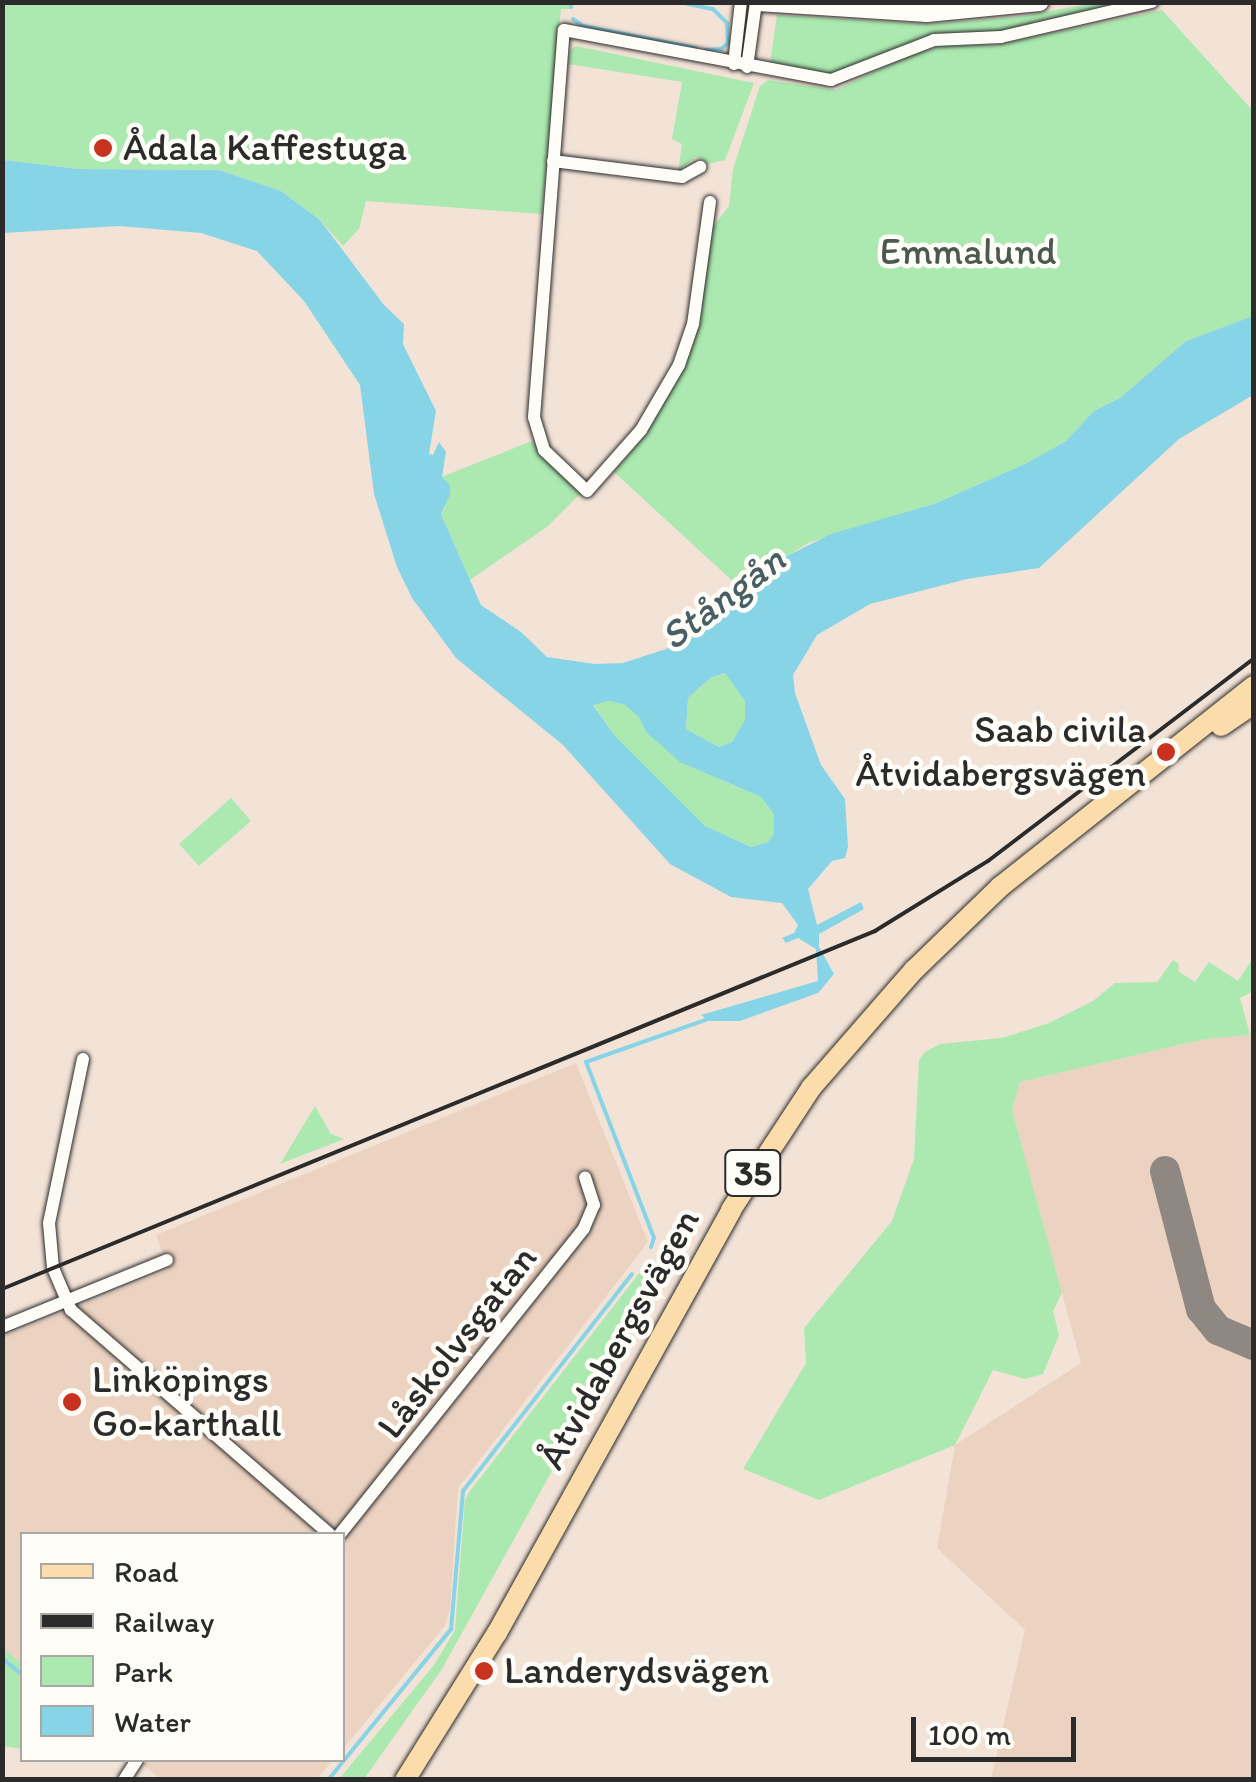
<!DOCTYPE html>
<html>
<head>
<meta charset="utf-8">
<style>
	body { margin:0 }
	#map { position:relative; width:1256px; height:1782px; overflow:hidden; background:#f3e3d7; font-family:Itim,sans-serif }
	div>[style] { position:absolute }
	.built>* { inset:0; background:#ecd2c1 }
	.green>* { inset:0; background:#abe9b0 }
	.water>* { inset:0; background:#88d4e7 }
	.stream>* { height:4px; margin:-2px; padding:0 2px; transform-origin:2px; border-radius:2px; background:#88d4e7 }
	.taxiway>* { height:30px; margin:-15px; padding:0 15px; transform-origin:15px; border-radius:15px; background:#8f8781 }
	.roads { filter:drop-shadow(0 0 2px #2b2b2b) drop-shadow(0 0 2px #2b2b2b) }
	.minor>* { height:12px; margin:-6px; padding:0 6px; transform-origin:6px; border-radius:6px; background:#fdfcf7 }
	.secondary>* { height:18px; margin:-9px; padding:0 9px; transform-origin:9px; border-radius:9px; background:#fdfcf7 }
	.primary>* { height:20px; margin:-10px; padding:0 10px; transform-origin:10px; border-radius:10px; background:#fbddab }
	.rail>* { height:4px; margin:-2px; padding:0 2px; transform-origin:2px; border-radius:2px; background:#2b2b2b }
	.dots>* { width:28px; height:28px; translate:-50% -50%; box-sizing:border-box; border:5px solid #fdfcf7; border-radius:50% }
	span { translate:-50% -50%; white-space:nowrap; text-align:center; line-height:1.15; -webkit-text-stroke:9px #fdfcf7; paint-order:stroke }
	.shield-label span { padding:2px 8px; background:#fdfcf7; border:2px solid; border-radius:8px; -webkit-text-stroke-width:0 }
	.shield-label { font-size:35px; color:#2b2b2b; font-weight:700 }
	.poi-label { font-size:38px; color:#2b2b2b }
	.left { translate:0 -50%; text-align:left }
	.right { translate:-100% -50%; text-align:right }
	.park-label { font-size:38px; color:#4b5a4c }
	.street-label { font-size:38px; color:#2b2b2b }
	.water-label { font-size:40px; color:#475e63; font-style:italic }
	.frame { position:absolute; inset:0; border:5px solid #2b2b2b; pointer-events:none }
	.legend { position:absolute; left:20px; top:1532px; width:325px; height:230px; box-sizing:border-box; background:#fdfcf7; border:2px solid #a9a8a5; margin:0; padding:12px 18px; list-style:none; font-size:30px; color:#2b2b2b }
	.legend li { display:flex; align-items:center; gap:20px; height:50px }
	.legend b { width:50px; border:2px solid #a9a8a5 }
	.scale { position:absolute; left:911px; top:1717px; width:165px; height:45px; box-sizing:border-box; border:5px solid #2b2b2b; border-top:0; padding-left:12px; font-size:30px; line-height:35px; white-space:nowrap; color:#2b2b2b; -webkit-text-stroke:8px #fdfcf7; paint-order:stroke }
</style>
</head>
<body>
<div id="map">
	<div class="built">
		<div style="clip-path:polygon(1253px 1022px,1253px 1779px,991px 1779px,1025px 1630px,937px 1548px,955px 1445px,1081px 1363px,1012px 1110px,1020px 1082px,1205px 1039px,1250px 1035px)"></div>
		<div style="clip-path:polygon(576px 1063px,648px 1242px,458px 1488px,450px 1610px,444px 1627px,343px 1749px,342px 1534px,22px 1534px,22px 1664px,3px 1648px,3px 1337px,169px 1270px,156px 1235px)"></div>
		<div style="clip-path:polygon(137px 1760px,333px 1760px,316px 1780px,161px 1779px)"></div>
	</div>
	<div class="green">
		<div style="clip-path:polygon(2px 3px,570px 3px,570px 9px,561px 9px,542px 214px,366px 201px,359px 229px,343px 246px,320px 220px,281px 191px,220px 170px,79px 169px,3px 160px)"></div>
		<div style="clip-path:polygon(1094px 3px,1135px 3px,1003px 32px,927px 36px,844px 73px,832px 75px,770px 63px,777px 15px,928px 24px,1023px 16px)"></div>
		<div style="clip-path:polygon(1162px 10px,1253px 111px,1253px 316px,1186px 341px,1120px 398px,1094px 411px,1066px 441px,1025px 464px,934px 504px,808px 543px,739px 587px,614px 472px,646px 434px,684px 365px,699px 318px,712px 228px,729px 206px,733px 169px,760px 86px,768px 80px,835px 90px,913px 54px,942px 46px,996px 45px)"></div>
		<div style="clip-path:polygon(576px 46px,754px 83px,725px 160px,708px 164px,695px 157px,678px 172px,682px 144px,672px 139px,682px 82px,568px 64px,571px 49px)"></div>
		<div style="clip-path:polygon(532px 441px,580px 494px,548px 526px,470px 580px,441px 514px,446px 506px,441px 477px)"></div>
		<div style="clip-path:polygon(726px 673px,745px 701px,745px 721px,732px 742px,719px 747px,686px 729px,688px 698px,710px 678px)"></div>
		<div style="clip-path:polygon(609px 701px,625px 705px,640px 717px,646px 732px,721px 780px,761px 797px,774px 814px,774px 834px,768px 842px,751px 847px,705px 826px,615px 736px,593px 704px)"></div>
		<div style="clip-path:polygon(231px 798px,251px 821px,199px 866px,179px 844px)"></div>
		<div style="clip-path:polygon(1253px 958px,1253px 991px,1240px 998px,1250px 1035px,1205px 1039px,1020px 1082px,1012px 1110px,1062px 1293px,1053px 1311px,1059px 1335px,1043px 1374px,1025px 1379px,993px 1370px,955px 1445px,819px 1500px,743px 1469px,806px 1363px,804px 1328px,892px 1221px,914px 1159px,919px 1060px,925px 1052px,940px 1044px,1002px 1038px,1049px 1023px,1093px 1001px,1115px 983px,1157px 982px,1173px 960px,1179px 964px,1178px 971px,1195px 982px,1209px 962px,1238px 981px)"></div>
		<div style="clip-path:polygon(315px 1106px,331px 1134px,344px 1139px,280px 1164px)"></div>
		<div style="clip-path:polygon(641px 1271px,658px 1280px,442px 1669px,364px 1779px,339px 1779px,434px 1665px,455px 1630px,465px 1500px,470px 1491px)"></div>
		<div style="clip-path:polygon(3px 1648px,22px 1664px,22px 1749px,3px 1746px)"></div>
	</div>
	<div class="water">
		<div style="clip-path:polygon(evenodd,3px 160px,79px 169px,219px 170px,281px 191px,320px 220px,384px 305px,404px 324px,403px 344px,436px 411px,429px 454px,433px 455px,439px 442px,446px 452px,442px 477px,450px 485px,450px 495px,441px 514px,481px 605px,521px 632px,547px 657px,595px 664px,623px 663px,681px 644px,767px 566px,831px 534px,934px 504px,1025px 464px,1066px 441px,1094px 411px,1120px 398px,1186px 341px,1253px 316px,1253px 395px,1179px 439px,1039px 568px,967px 579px,870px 604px,817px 635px,793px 675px,795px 693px,821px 765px,845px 799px,848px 847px,845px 858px,832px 861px,808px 889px,817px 925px,861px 902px,864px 909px,819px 934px,819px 947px,834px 974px,818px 993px,740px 1021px,709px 1021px,701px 1015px,818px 981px,816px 949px,798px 938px,786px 943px,782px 938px,794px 933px,798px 925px,782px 903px,731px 897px,670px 864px,563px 745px,456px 658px,412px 598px,397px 567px,374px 494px,360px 385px,304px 301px,257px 251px,201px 233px,119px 226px,3px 233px,3px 160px,725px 673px,745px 701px,745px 720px,732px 742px,719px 747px,686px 729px,688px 698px,710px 678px,725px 673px,3px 160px,609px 701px,625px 705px,639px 717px,646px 732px,680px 762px,761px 797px,774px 814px,774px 834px,768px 842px,751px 847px,705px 826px,615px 736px,593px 705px,609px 701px)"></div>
	</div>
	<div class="stream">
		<div style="left:679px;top:2px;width:35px;rotate:12deg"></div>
		<div style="left:713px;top:9px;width:20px;rotate:45deg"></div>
		<div style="left:727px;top:23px;width:20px;rotate:87deg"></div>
		<div style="left:728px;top:43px;width:9px;rotate:139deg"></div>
		<div style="left:721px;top:49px;width:15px;rotate:176deg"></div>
		<div style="left:571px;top:7px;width:5px;rotate:-90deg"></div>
		<div style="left:573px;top:19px;width:12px;rotate:35deg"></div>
		<div style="left:583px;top:26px;width:115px;rotate:11deg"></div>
		<div style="left:651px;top:1247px;width:9px;rotate:-72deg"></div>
		<div style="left:654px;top:1238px;width:189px;rotate:-111.1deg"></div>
		<div style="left:586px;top:1062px;width:129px;rotate:-19.4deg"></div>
		<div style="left:2px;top:1658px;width:26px;rotate:40deg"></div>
		<div style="left:328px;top:1780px;width:195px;rotate:-50.8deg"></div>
		<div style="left:451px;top:1629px;width:139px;rotate:-85deg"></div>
		<div style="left:463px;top:1491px;width:275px;rotate:-52.1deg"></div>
	</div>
	<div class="taxiway">
		<div style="left:1165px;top:1171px;width:143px;rotate:75.4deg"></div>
		<div style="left:1201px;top:1309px;width:27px;rotate:51deg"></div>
		<div style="left:1218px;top:1330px;width:39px;rotate:23deg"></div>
	</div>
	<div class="roads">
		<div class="minor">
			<div style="left:734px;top:64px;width:62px;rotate:-83.6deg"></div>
			<div style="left:747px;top:67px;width:66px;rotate:-82.1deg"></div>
			<div style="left:553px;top:161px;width:130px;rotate:7.1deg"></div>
			<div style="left:682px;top:177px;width:21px;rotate:-29deg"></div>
			<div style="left:710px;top:202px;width:123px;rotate:97.9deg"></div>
			<div style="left:693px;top:324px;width:43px;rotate:108.9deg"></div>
			<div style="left:679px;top:365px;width:75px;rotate:120.3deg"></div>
			<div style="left:641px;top:430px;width:81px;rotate:131.5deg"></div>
			<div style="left:587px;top:491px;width:59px;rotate:-136.4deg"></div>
			<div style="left:544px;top:450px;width:34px;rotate:-107deg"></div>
			<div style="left:534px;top:417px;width:388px;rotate:-85.6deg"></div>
			<div style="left:564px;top:30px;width:272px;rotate:10.6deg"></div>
			<div style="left:831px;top:80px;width:110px;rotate:-21.2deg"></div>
			<div style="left:934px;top:40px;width:67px;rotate:-2.6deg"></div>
			<div style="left:1001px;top:37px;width:155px;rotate:-13.1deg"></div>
			<div style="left:83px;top:1059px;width:167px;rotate:101.7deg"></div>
			<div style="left:49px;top:1223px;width:45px;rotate:84.9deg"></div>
			<div style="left:53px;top:1268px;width:46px;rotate:66.8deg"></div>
			<div style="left:71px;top:1310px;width:342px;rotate:40.9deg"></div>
			<div style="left:2px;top:1327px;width:178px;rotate:-22.1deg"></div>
			<div style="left:340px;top:1534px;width:391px;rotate:-51.4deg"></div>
			<div style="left:584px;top:1228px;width:25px;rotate:-67deg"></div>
			<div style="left:594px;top:1205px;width:29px;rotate:-108deg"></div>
			<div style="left:124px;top:1780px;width:24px;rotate:-57deg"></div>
		</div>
		<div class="secondary">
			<div style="left:758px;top:2px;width:169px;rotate:3.7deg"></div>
			<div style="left:927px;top:13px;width:113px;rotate:-5.6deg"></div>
		</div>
		<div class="primary">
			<div style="left:1221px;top:726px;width:40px;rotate:-34deg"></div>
			<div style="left:405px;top:1780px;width:173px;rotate:-58deg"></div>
			<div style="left:497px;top:1633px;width:483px;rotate:-61deg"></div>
			<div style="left:731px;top:1210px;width:146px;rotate:-56.7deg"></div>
			<div style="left:811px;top:1088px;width:157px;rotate:-48.9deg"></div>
			<div style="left:914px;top:970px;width:120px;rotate:-44deg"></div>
			<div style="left:1000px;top:887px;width:324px;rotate:-38.4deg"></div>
		</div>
	</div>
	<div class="rail">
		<div style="left:2px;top:1289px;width:944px;rotate:-22.3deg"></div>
		<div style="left:875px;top:931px;width:133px;rotate:-31.8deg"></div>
		<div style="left:988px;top:861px;width:335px;rotate:-37.3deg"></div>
	</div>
	<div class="dots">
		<div style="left:103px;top:148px;background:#c8321e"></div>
		<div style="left:1166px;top:752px;background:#c8321e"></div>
		<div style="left:72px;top:1402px;background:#c8321e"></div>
		<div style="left:484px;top:1671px;background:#c8321e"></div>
	</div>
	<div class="shield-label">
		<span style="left:753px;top:1173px">35</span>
	</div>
	<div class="poi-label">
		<span class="left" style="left:123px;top:148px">Ådala Kaffestuga</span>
		<span class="right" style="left:1146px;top:752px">Saab civila<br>Åtvidabergsvägen</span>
		<span class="left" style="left:92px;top:1402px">Linköpings<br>Go-karthall</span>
		<span class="left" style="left:504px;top:1671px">Landerydsvägen</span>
	</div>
	<div class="park-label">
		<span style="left:968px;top:252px">Emmalund</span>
	</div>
	<div class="street-label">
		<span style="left:619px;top:1339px;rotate:-61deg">Åtvidabergsvägen</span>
		<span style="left:457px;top:1342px;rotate:-52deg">Låskolvsgatan</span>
	</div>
	<div class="water-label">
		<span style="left:722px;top:597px;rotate:-37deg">Stångån</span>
	</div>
	<div class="frame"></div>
	<ul class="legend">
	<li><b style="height:12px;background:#fbddab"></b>Road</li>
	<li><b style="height:12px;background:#2b2b2b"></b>Railway</li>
	<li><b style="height:28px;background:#abe9b0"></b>Park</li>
	<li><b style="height:28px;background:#88d4e7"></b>Water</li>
	</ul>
	<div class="scale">100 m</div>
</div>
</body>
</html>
